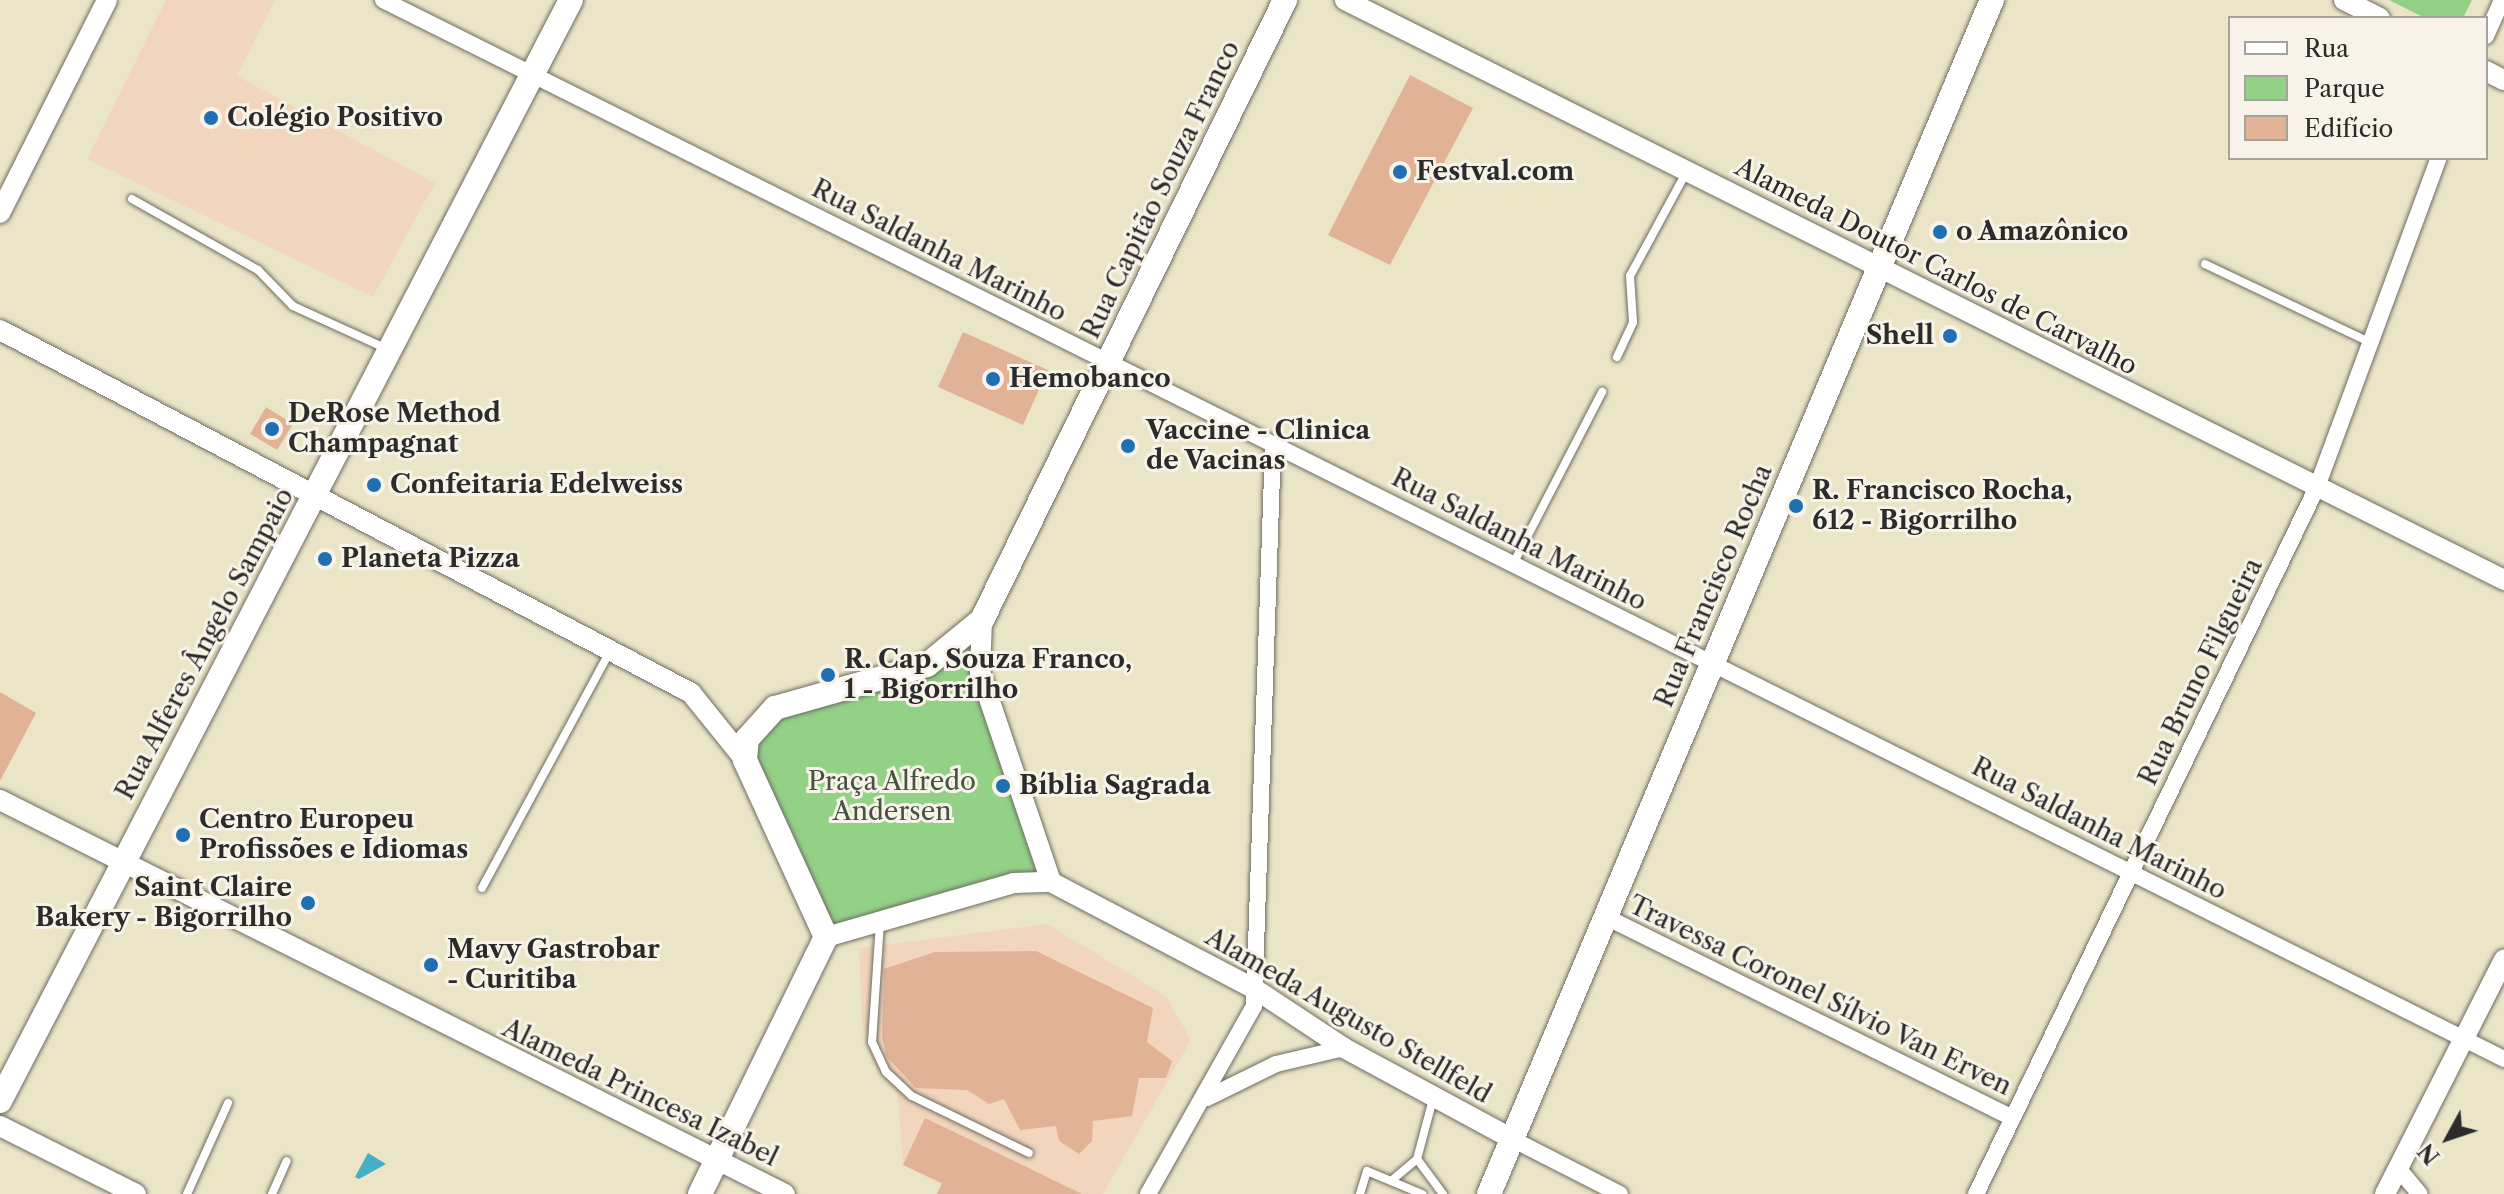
<!DOCTYPE html>
<html>
<head>
<meta charset="utf-8">
<style>
	body { margin:0 }
	#map { position:relative; width:2504px; height:1194px; overflow:hidden; background:#ebe5c8; font-family:"Libre Caslon Text",serif }
	div>[style] { position:absolute }
	.built>* { inset:0; background:#f2d5bd }
	.green>* { inset:0; background:#93d187 }
	.water>* { inset:0; background:#46aec5 }
	.building>* { inset:0; background:#e2b297 }
	.roads { filter:drop-shadow(0 0 2px #6e6c62) drop-shadow(0 0 2px #6e6c62) }
	.service>* { height:8px; margin:-4px; padding:0 4px; transform-origin:4px; border-radius:4px; background:#fff }
	.minor>* { height:16px; margin:-8px; padding:0 8px; transform-origin:8px; border-radius:8px; background:#fff }
	.tertiary>* { height:20px; margin:-10px; padding:0 10px; transform-origin:10px; border-radius:10px; background:#fff }
	.secondary>* { height:24px; margin:-12px; padding:0 12px; transform-origin:12px; border-radius:12px; background:#fff }
	.dots>* { width:22px; height:22px; translate:-50% -50%; box-sizing:border-box; border:4px solid #f7f3e8; border-radius:50% }
	span { translate:-50% -50%; white-space:nowrap; text-align:center; line-height:1.15; -webkit-text-stroke:6px #f7f3e8; paint-order:stroke }
	.poi-label { font-size:26px; color:#2b2b2b; font-weight:700 }
	.left { translate:0 -50%; text-align:left }
	.right { translate:-100% -50%; text-align:right }
	.street-label { font-size:26px; color:#2b2b2b }
	.park-label { font-size:26px; color:#455442 }
	.legend { position:absolute; left:2228px; top:16px; width:260px; height:144px; box-sizing:border-box; background:#f7f3e8; border:2px solid #a5a39c; margin:0; padding:10px 14px; list-style:none; font-size:24px; color:#2b2b2b }
	.legend li { display:flex; align-items:center; gap:16px; height:40px }
	.legend b { width:40px; border:2px solid #a5a39c }
	.north { position:absolute; left:2408px; top:1098px; width:80px; height:80px; -webkit-text-stroke:6px #f7f3e8; paint-order:stroke; rotate:230deg; font-size:22px; font-weight:700; line-height:32px; text-align:center; color:#2b2b2b }
	.north::after { content:''; display:block; margin:auto; width:28px; height:36px; background:#2b2b2b; clip-path:polygon(50% 0,100% 100%,50% 72%,0 100%) }
</style>
</head>
<body>
<div id="map">
	<div class="built">
		<div style="clip-path:polygon(166px 0,275px 0,237px 76px,435px 183px,373px 297px,87px 159px)"></div>
		<div style="clip-path:polygon(1047px 924px,1166px 996px,1191px 1040px,1103px 1194px,937px 1194px,941px 1185px,903px 1165px,898px 1096px,873px 1063px,862px 1023px,859px 948px)"></div>
	</div>
	<div class="green">
		<div style="clip-path:polygon(2389px 0,2472px 0,2463px 18px,2425px 18px)"></div>
		<div style="clip-path:polygon(978px 637px,1051px 882px,826px 937px,747px 739px,754px 726px)"></div>
	</div>
	<div class="water">
		<div style="clip-path:polygon(368px 1153px,386px 1164px,359px 1179px,355px 1177px)"></div>
	</div>
	<div class="building">
		<div style="clip-path:polygon(1410px 75px,1473px 108px,1390px 265px,1328px 235px)"></div>
		<div style="clip-path:polygon(963px 332px,1048px 370px,1023px 425px,938px 387px)"></div>
		<div style="clip-path:polygon(266px 407px,293px 424px,277px 450px,250px 434px)"></div>
		<div style="clip-path:polygon(0 692px,36px 713px,0 781px)"></div>
		<div style="clip-path:polygon(1036px 951px,1153px 1008px,1147px 1042px,1172px 1061px,1166px 1078px,1139px 1078px,1132px 1116px,1093px 1121px,1092px 1141px,1079px 1154px,1059px 1141px,1056px 1126px,1020px 1130px,1004px 1099px,989px 1104px,967px 1090px,916px 1088px,887px 1057px,882px 1037px,884px 969px,935px 952px)"></div>
		<div style="clip-path:polygon(925px 1118px,952px 1131px,1082px 1194px,937px 1194px,942px 1183px,903px 1165px)"></div>
	</div>
	<div class="roads">
		<div class="service">
			<div style="left:132px;top:199px;width:145px;rotate:29.4deg"></div>
			<div style="left:258px;top:270px;width:50px;rotate:45.8deg"></div>
			<div style="left:293px;top:306px;width:101px;rotate:24.5deg"></div>
			<div style="left:2205px;top:264px;width:184px;rotate:25.4deg"></div>
			<div style="left:1617px;top:357px;width:38px;rotate:-65deg"></div>
			<div style="left:1633px;top:322px;width:46px;rotate:-93.7deg"></div>
			<div style="left:1630px;top:276px;width:117px;rotate:-61.5deg"></div>
			<div style="left:1513px;top:564px;width:194px;rotate:-62.6deg"></div>
			<div style="left:482px;top:888px;width:267px;rotate:-61.6deg"></div>
			<div style="left:880px;top:922px;width:120px;rotate:93.8deg"></div>
			<div style="left:872px;top:1042px;width:33px;rotate:65deg"></div>
			<div style="left:886px;top:1072px;width:35px;rotate:43deg"></div>
			<div style="left:912px;top:1096px;width:130px;rotate:26deg"></div>
			<div style="left:1433px;top:1099px;width:62px;rotate:104.9deg"></div>
			<div style="left:1417px;top:1159px;width:44px;rotate:53.4deg"></div>
			<div style="left:1391px;top:1181px;width:34px;rotate:-40deg"></div>
			<div style="left:187px;top:1194px;width:100px;rotate:-65.7deg"></div>
			<div style="left:272px;top:1194px;width:36px;rotate:-66deg"></div>
			<div style="left:1360px;top:1194px;width:24px;rotate:-73deg"></div>
			<div style="left:1367px;top:1171px;width:60px;rotate:22.7deg"></div>
		</div>
		<div class="minor">
			<div style="left:383px;top:0;width:2371px;rotate:26.53deg"></div>
			<div style="left:2486px;top:36px;width:39px;rotate:-66deg"></div>
			<div style="left:1606px;top:917px;width:453px;rotate:26.3deg"></div>
			<div style="left:1207px;top:1098px;width:77px;rotate:-26.2deg"></div>
			<div style="left:1276px;top:1064px;width:70px;rotate:-13.2deg"></div>
			<div style="left:1512px;top:1139px;width:121px;rotate:27deg"></div>
			<div style="left:2397px;top:1167px;width:35px;rotate:50deg"></div>
			<div style="left:1148px;top:1194px;width:216px;rotate:-60.6deg"></div>
			<div style="left:1254px;top:1006px;width:562px;rotate:-88.06deg"></div>
			<div style="left:1976px;top:1194px;width:785px;rotate:-64.25deg"></div>
			<div style="left:2317px;top:487px;width:351px;rotate:-69.7deg"></div>
		</div>
		<div class="tertiary">
			<div style="left:1345px;top:0;width:1296px;rotate:26.58deg"></div>
			<div style="left:2344px;top:0;width:40px;rotate:26.6deg"></div>
			<div style="left:2486px;top:71px;width:20px;rotate:27deg"></div>
			<div style="left:0;top:213px;width:238px;rotate:-63.3deg"></div>
			<div style="left:0;top:330px;width:781px;rotate:27.71deg"></div>
			<div style="left:691px;top:693px;width:86px;rotate:51.1deg"></div>
			<div style="left:982px;top:620px;width:52px;rotate:92.2deg"></div>
			<div style="left:980px;top:672px;width:222px;rotate:71.3deg"></div>
			<div style="left:0;top:800px;width:878px;rotate:26.65deg"></div>
			<div style="left:826px;top:937px;width:196px;rotate:-16deg"></div>
			<div style="left:1014px;top:883px;width:37px;rotate:-2deg"></div>
			<div style="left:1051px;top:882px;width:230px;rotate:27.7deg"></div>
			<div style="left:1255px;top:989px;width:107px;rotate:33.5deg"></div>
			<div style="left:1344px;top:1048px;width:191px;rotate:28.4deg"></div>
			<div style="left:0;top:1126px;width:152px;rotate:26.6deg"></div>
			<div style="left:2385px;top:1194px;width:263px;rotate:-63.1deg"></div>
		</div>
		<div class="secondary">
			<div style="left:0;top:1101px;width:1240px;rotate:-62.59deg"></div>
			<div style="left:700px;top:1194px;width:286px;rotate:-63.9deg"></div>
			<div style="left:826px;top:937px;width:195px;rotate:-114.6deg"></div>
			<div style="left:745px;top:760px;width:21px;rotate:-85deg"></div>
			<div style="left:747px;top:739px;width:42px;rotate:-47.9deg"></div>
			<div style="left:775px;top:708px;width:158px;rotate:-15.8deg"></div>
			<div style="left:927px;top:665px;width:71px;rotate:-39.3deg"></div>
			<div style="left:982px;top:620px;width:690px;rotate:-63.95deg"></div>
			<div style="left:1489px;top:1194px;width:1296px;rotate:-67.16deg"></div>
		</div>
	</div>
	<div class="dots">
		<div style="left:211px;top:118px;background:#1f6fb2"></div>
		<div style="left:1400px;top:172px;background:#1f6fb2"></div>
		<div style="left:1940px;top:232px;background:#1f6fb2"></div>
		<div style="left:1950px;top:336px;background:#1f6fb2"></div>
		<div style="left:993px;top:379px;background:#1f6fb2"></div>
		<div style="left:272px;top:429px;background:#1f6fb2"></div>
		<div style="left:1128px;top:446px;background:#1f6fb2"></div>
		<div style="left:374px;top:485px;background:#1f6fb2"></div>
		<div style="left:1796px;top:506px;background:#1f6fb2"></div>
		<div style="left:325px;top:559px;background:#1f6fb2"></div>
		<div style="left:828px;top:675px;background:#1f6fb2"></div>
		<div style="left:1003px;top:786px;background:#1f6fb2"></div>
		<div style="left:183px;top:835px;background:#1f6fb2"></div>
		<div style="left:308px;top:903px;background:#1f6fb2"></div>
		<div style="left:431px;top:965px;background:#1f6fb2"></div>
	</div>
	<div class="poi-label">
		<span class="left" style="left:227px;top:118px">Colégio Positivo</span>
		<span class="left" style="left:1416px;top:172px">Festval.com</span>
		<span class="left" style="left:1956px;top:232px">o Amazônico</span>
		<span class="right" style="left:1934px;top:336px">Shell</span>
		<span class="left" style="left:1009px;top:379px">Hemobanco</span>
		<span class="left" style="left:288px;top:429px">DeRose Method<br>Champagnat</span>
		<span class="left" style="left:1146px;top:446px">Vaccine - Clinica<br>de Vacinas</span>
		<span class="left" style="left:390px;top:485px">Confeitaria Edelweiss</span>
		<span class="left" style="left:1812px;top:506px">R. Francisco Rocha,<br>612 - Bigorrilho</span>
		<span class="left" style="left:341px;top:559px">Planeta Pizza</span>
		<span class="left" style="left:844px;top:675px">R. Cap. Souza Franco,<br>1 - Bigorrilho</span>
		<span class="left" style="left:1019px;top:786px">Bíblia Sagrada</span>
		<span class="left" style="left:199px;top:835px">Centro Europeu<br>Profissões e Idiomas</span>
		<span class="right" style="left:292px;top:903px">Saint Claire<br>Bakery - Bigorrilho</span>
		<span class="left" style="left:447px;top:965px">Mavy Gastrobar<br>- Curitiba</span>
	</div>
	<div class="street-label">
		<span style="left:1161px;top:190px;rotate:-64deg">Rua Capitão Souza Franco</span>
		<span style="left:939px;top:251px;rotate:27deg">Rua Saldanha Marinho</span>
		<span style="left:1936px;top:267px;rotate:27deg">Alameda Doutor Carlos de Carvalho</span>
		<span style="left:1519px;top:540px;rotate:27deg">Rua Saldanha Marinho</span>
		<span style="left:1714px;top:586px;rotate:-67deg">Rua Francisco Rocha</span>
		<span style="left:205px;top:644px;rotate:-62deg">Rua Alferes Ângelo Sampaio</span>
		<span style="left:2201px;top:672px;rotate:-64deg">Rua Bruno Filgueira</span>
		<span style="left:2099px;top:829px;rotate:27deg">Rua Saldanha Marinho</span>
		<span style="left:1820px;top:996px;rotate:26deg">Travessa Coronel Sílvio Van Erven</span>
		<span style="left:1348px;top:1016px;rotate:30deg">Alameda Augusto Stellfeld</span>
		<span style="left:640px;top:1093px;rotate:26deg">Alameda Princesa Izabel</span>
	</div>
	<div class="park-label">
		<span style="left:892px;top:797px">Praça Alfredo<br>Andersen</span>
	</div>
	<ul class="legend">
	<li><b style="height:10px;background:#fff"></b>Rua</li>
	<li><b style="height:22px;background:#93d187"></b>Parque</li>
	<li><b style="height:22px;background:#e2b297"></b>Edifício</li>
	</ul>
	<div class="north">N</div>
</div>
</body>
</html>
